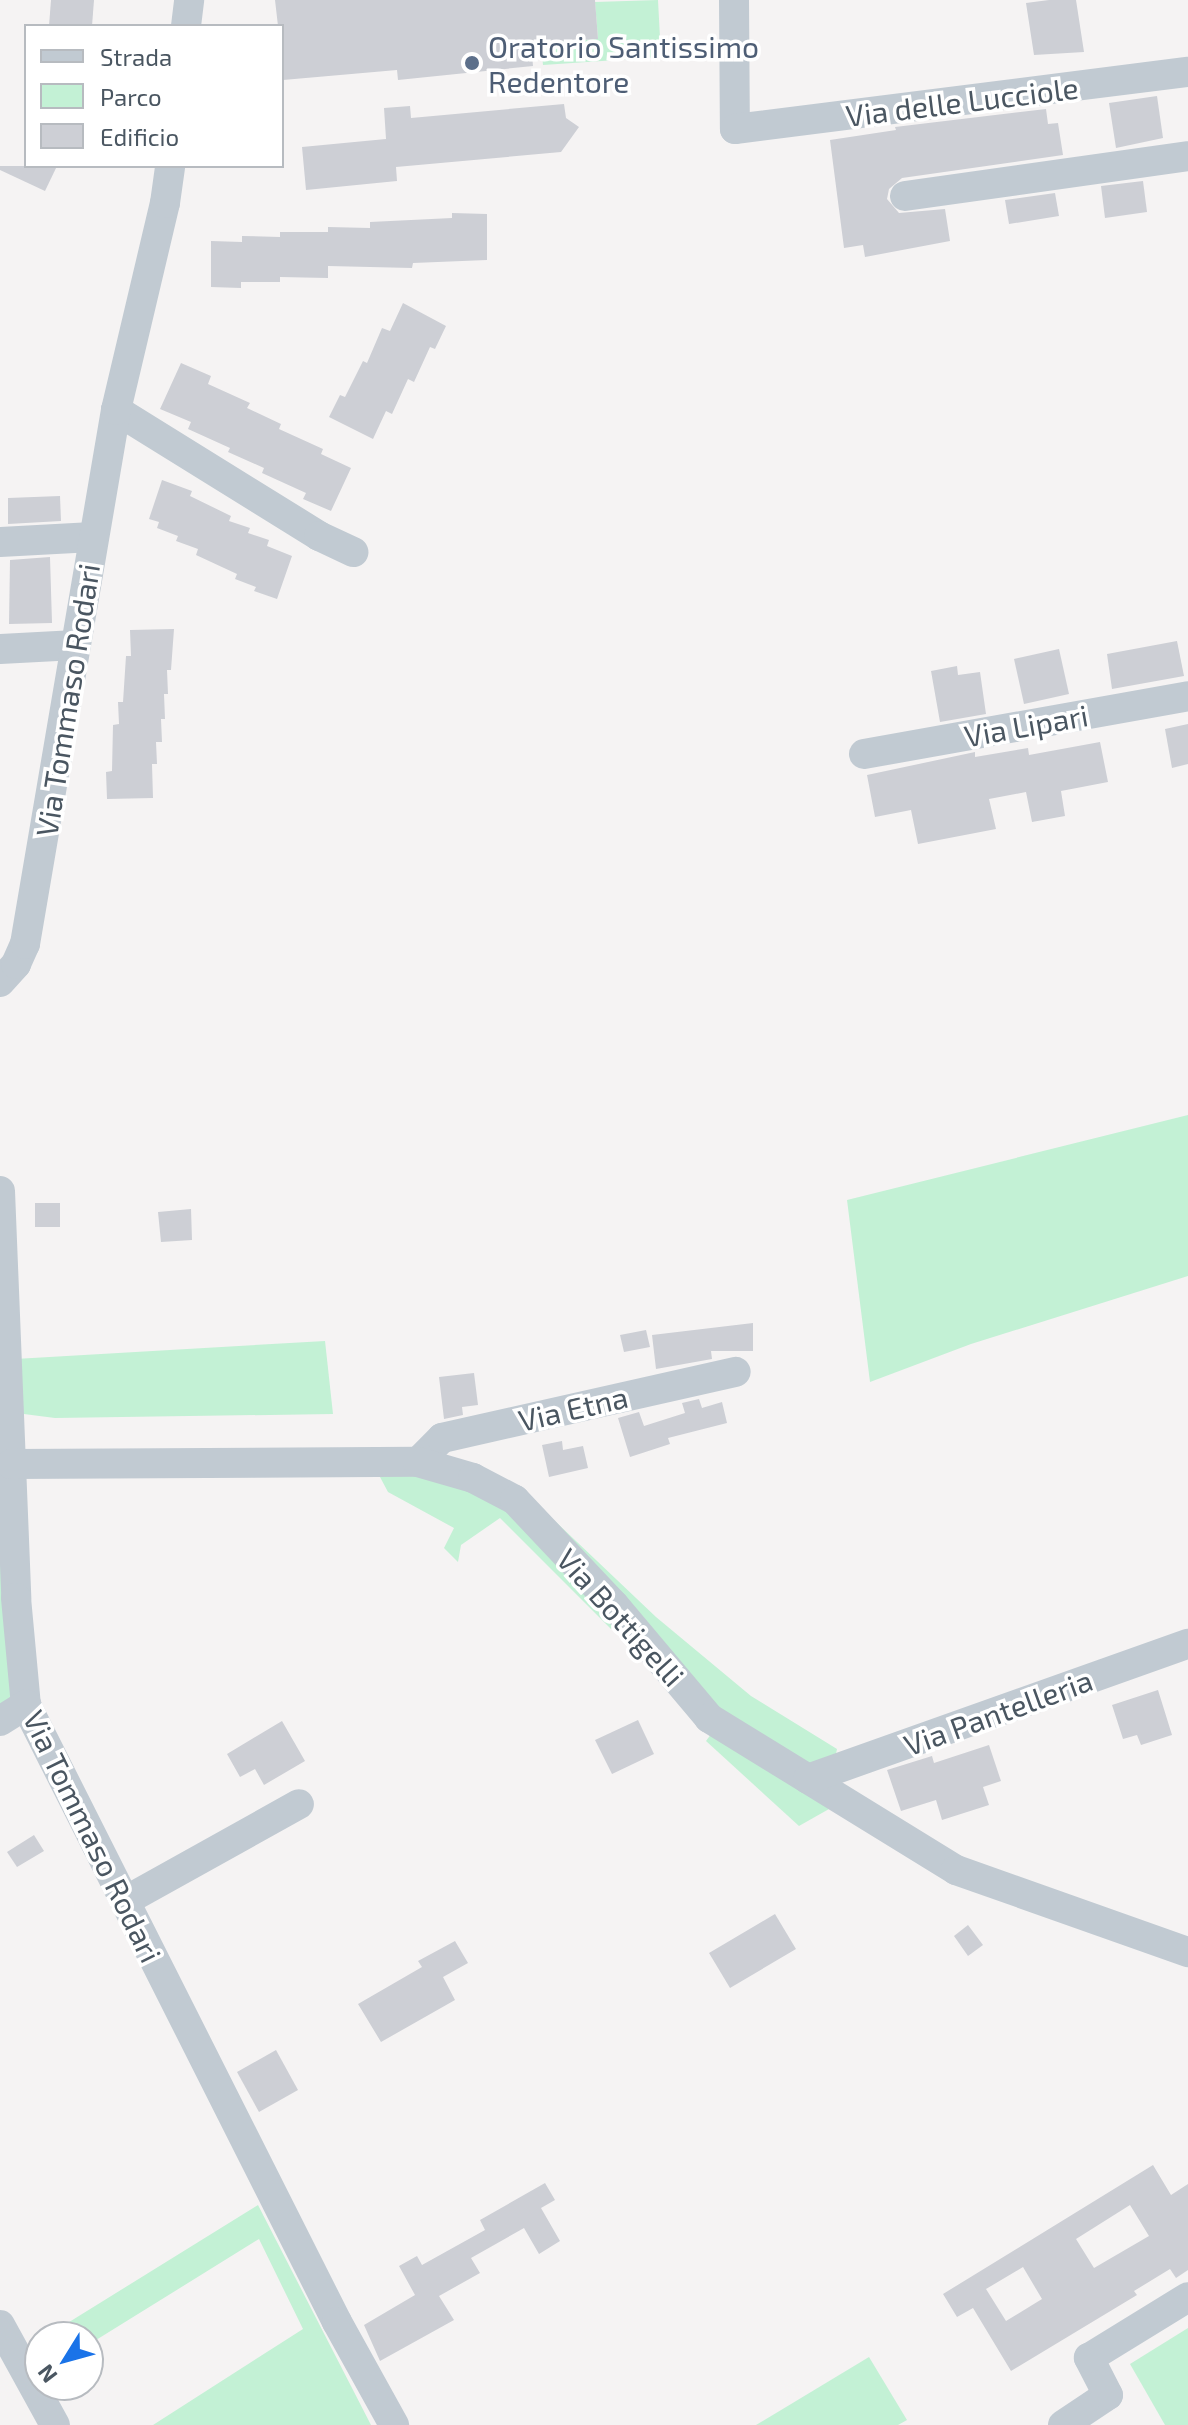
<!DOCTYPE html>
<html>
<head>
<meta charset="utf-8">
<style>
	body { margin:0 }
	#map { position:relative; width:1188px; height:2425px; overflow:hidden; background:#f5f3f3; font-family:"Exo 2",sans-serif }
	div>[style] { position:absolute }
	.green>* { inset:0; background:#c3f1d5 }
	.building>* { inset:0; background:#cdcfd5 }
	.minor>* { height:30px; margin:-15px; padding:0 15px; transform-origin:15px; border-radius:15px; background:#c1cad2 }
	.dots>* { width:22px; height:22px; translate:-50% -50%; box-sizing:border-box; border:4px solid #fff; border-radius:50% }
	span { translate:-50% -50%; white-space:nowrap; text-align:center; line-height:1.15; -webkit-text-stroke:7px #fff; paint-order:stroke }
	.service-label { font-size:30px; color:#4e5e75 }
	.left { translate:0 -50%; text-align:left }
	.street-label { font-size:30px; color:#4a5661 }
	.legend { position:absolute; left:24px; top:24px; width:260px; height:144px; box-sizing:border-box; background:#fff; border:2px solid #b7bbc0; margin:0; padding:10px 14px; list-style:none; font-size:24px; color:#4a5661 }
	.legend li { display:flex; align-items:center; gap:16px; height:40px }
	.legend b { width:40px; border:2px solid #b7bbc0 }
	.north { position:absolute; left:24px; top:2321px; width:80px; height:80px; box-sizing:border-box; background:#fff; border:2px solid #b7bbc0; border-radius:50%; rotate:233deg; font-size:22px; font-weight:700; line-height:32px; text-align:center; color:#4a5661 }
	.north::after { content:''; display:block; margin:auto; width:28px; height:36px; background:#1a73e8; clip-path:polygon(50% 0,100% 100%,50% 72%,0 100%) }
</style>
</head>
<body>
<div id="map">
	<div class="green">
		<div style="clip-path:polygon(537px 0,555px 42px,598px 39px,595px 2px,658px 0,661px 57px,543px 65px)"></div>
		<div style="clip-path:polygon(1188px 1115px,1188px 1276px,971px 1344px,870px 1382px,847px 1200px)"></div>
		<div style="clip-path:polygon(325px 1341px,333px 1414px,55px 1418px,16px 1413px,15px 1359px)"></div>
		<div style="clip-path:polygon(406px 1465px,510px 1505px,621px 1624px,611px 1629px,500px 1518px,461px 1545px,458px 1562px,444px 1548px,454px 1528px,388px 1492px,380px 1477px)"></div>
		<div style="clip-path:polygon(0 1466px,13px 1693px,0 1714px)"></div>
		<div style="clip-path:polygon(537px 1504px,656px 1617px,751px 1696px,837px 1749px,833px 1768px,808px 1777px,710px 1714px)"></div>
		<div style="clip-path:polygon(717px 1726px,829px 1809px,799px 1826px,706px 1741px)"></div>
		<div style="clip-path:polygon(258px 2205px,371px 2425px,153px 2425px,303px 2329px,259px 2239px,88px 2345px,88px 2337px,45px 2337px)"></div>
		<div style="clip-path:polygon(1188px 2328px,1188px 2425px,1165px 2425px,1130px 2364px)"></div>
		<div style="clip-path:polygon(869px 2357px,907px 2420px,898px 2425px,756px 2425px)"></div>
	</div>
	<div class="building">
		<div style="clip-path:polygon(51px 0,94px 0,92px 26px,49px 26px)"></div>
		<div style="clip-path:polygon(275px 0,595px 0,598px 39px,531px 43px,533px 66px,398px 80px,397px 70px,283px 80px,282px 26px,278px 26px)"></div>
		<div style="clip-path:polygon(1049px 0,1076px 0,1084px 52px,1034px 55px,1026px 3px)"></div>
		<div style="clip-path:polygon(1157px 96px,1163px 138px,1116px 148px,1109px 103px)"></div>
		<div style="clip-path:polygon(564px 104px,566px 118px,579px 127px,561px 152px,396px 167px,397px 181px,306px 190px,302px 147px,386px 139px,384px 108px,410px 106px,411px 118px)"></div>
		<div style="clip-path:polygon(1046px 109px,1048px 124px,1058px 123px,1063px 155px,902px 178px,889px 189px,887px 199px,899px 213px,945px 209px,950px 241px,865px 257px,863px 245px,844px 248px,830px 140px,896px 130px,895px 127px)"></div>
		<div style="clip-path:polygon(0 166px,57px 166px,45px 191px,0 170px)"></div>
		<div style="clip-path:polygon(1143px 181px,1147px 212px,1105px 218px,1101px 186px)"></div>
		<div style="clip-path:polygon(1055px 193px,1059px 216px,1009px 224px,1005px 200px)"></div>
		<div style="clip-path:polygon(452px 213px,487px 214px,487px 260px,413px 263px,412px 268px,328px 266px,328px 278px,280px 277px,280px 282px,241px 282px,241px 288px,211px 287px,211px 241px,242px 242px,242px 236px,280px 237px,280px 232px,328px 232px,328px 227px,370px 228px,370px 222px,452px 218px)"></div>
		<div style="clip-path:polygon(403px 303px,446px 326px,435px 349px,430px 347px,414px 382px,408px 379px,392px 414px,386px 411px,373px 439px,329px 417px,340px 395px,345px 397px,363px 361px,367px 363px,382px 328px,390px 331px)"></div>
		<div style="clip-path:polygon(181px 363px,211px 376px,208px 384px,250px 403px,247px 408px,281px 424px,279px 429px,323px 449px,321px 454px,351px 468px,331px 511px,303px 499px,306px 493px,262px 473px,264px 468px,228px 452px,230px 448px,188px 429px,191px 422px,160px 409px)"></div>
		<div style="clip-path:polygon(162px 480px,192px 491px,190px 496px,231px 516px,229px 521px,250px 528px,248px 533px,269px 540px,267px 546px,292px 556px,277px 599px,254px 591px,256px 587px,235px 579px,237px 574px,196px 555px,198px 549px,176px 541px,178px 536px,157px 528px,159px 522px,149px 519px)"></div>
		<div style="clip-path:polygon(60px 496px,61px 521px,8px 524px,8px 498px)"></div>
		<div style="clip-path:polygon(50px 557px,52px 623px,9px 624px,10px 560px)"></div>
		<div style="clip-path:polygon(174px 629px,171px 670px,167px 670px,168px 694px,164px 694px,165px 719px,161px 719px,162px 742px,156px 742px,157px 764px,152px 764px,153px 798px,107px 799px,106px 772px,112px 771px,113px 725px,119px 724px,118px 702px,123px 702px,126px 656px,131px 656px,130px 630px)"></div>
		<div style="clip-path:polygon(1177px 641px,1184px 676px,1112px 689px,1107px 654px)"></div>
		<div style="clip-path:polygon(1059px 649px,1069px 694px,1024px 704px,1014px 659px)"></div>
		<div style="clip-path:polygon(957px 666px,958px 675px,980px 672px,986px 714px,940px 722px,931px 671px)"></div>
		<div style="clip-path:polygon(1188px 724px,1188px 764px,1172px 768px,1165px 729px)"></div>
		<div style="clip-path:polygon(1100px 742px,1108px 782px,1061px 791px,1065px 816px,1032px 822px,1026px 792px,989px 799px,996px 829px,918px 844px,911px 810px,875px 817px,867px 775px,975px 752px,975px 757px,1028px 748px,1029px 755px)"></div>
		<div style="clip-path:polygon(35px 1203px,60px 1203px,60px 1227px,35px 1227px)"></div>
		<div style="clip-path:polygon(191px 1209px,192px 1240px,161px 1242px,158px 1212px)"></div>
		<div style="clip-path:polygon(753px 1323px,753px 1351px,711px 1351px,712px 1359px,656px 1369px,652px 1335px)"></div>
		<div style="clip-path:polygon(646px 1330px,650px 1347px,624px 1352px,620px 1335px)"></div>
		<div style="clip-path:polygon(474px 1373px,478px 1405px,462px 1407px,463px 1415px,444px 1419px,439px 1377px)"></div>
		<div style="clip-path:polygon(699px 1399px,702px 1408px,722px 1402px,727px 1423px,668px 1438px,670px 1444px,630px 1457px,618px 1418px,639px 1412px,644px 1426px,685px 1413px,682px 1403px)"></div>
		<div style="clip-path:polygon(562px 1441px,563px 1450px,583px 1446px,588px 1468px,549px 1477px,542px 1445px)"></div>
		<div style="clip-path:polygon(1158px 1690px,1172px 1735px,1141px 1745px,1137px 1735px,1123px 1739px,1112px 1705px)"></div>
		<div style="clip-path:polygon(638px 1720px,654px 1754px,612px 1774px,595px 1740px)"></div>
		<div style="clip-path:polygon(282px 1721px,305px 1761px,264px 1785px,255px 1769px,240px 1777px,227px 1754px)"></div>
		<div style="clip-path:polygon(989px 1745px,1001px 1781px,983px 1787px,989px 1805px,942px 1820px,936px 1800px,901px 1811px,887px 1770px,932px 1756px,934px 1763px)"></div>
		<div style="clip-path:polygon(34px 1835px,44px 1851px,17px 1867px,7px 1852px)"></div>
		<div style="clip-path:polygon(775px 1914px,796px 1949px,730px 1988px,709px 1953px)"></div>
		<div style="clip-path:polygon(968px 1925px,983px 1945px,968px 1956px,954px 1936px)"></div>
		<div style="clip-path:polygon(455px 1941px,468px 1963px,443px 1977px,455px 2000px,381px 2042px,358px 2004px,422px 1967px,418px 1961px)"></div>
		<div style="clip-path:polygon(276px 2050px,298px 2090px,259px 2112px,237px 2072px)"></div>
		<div style="clip-path:polygon(evenodd,1153px 2165px,1171px 2195px,1188px 2184px,1188px 2270px,1176px 2278px,1170px 2269px,1134px 2291px,1137px 2295px,1011px 2371px,973px 2308px,957px 2317px,943px 2294px,1153px 2165px,1130px 2205px,1149px 2236px,1094px 2268px,1076px 2239px,1130px 2205px,1153px 2165px,1023px 2267px,1042px 2299px,1006px 2321px,986px 2289px,1023px 2267px)"></div>
		<div style="clip-path:polygon(545px 2183px,555px 2200px,541px 2208px,560px 2241px,539px 2254px,524px 2228px,471px 2258px,480px 2273px,439px 2296px,454px 2320px,380px 2361px,364px 2325px,415px 2295px,399px 2266px,417px 2256px,422px 2265px,485px 2230px,480px 2220px)"></div>
	</div>
	<div class="minor">
		<div style="left:734px;top:0;width:129px;rotate:89.6deg"></div>
		<div style="left:735px;top:129px;width:457px;rotate:-7.2deg"></div>
		<div style="left:186px;top:26px;width:26px;rotate:-83deg"></div>
		<div style="left:905px;top:196px;width:286px;rotate:-8deg"></div>
		<div style="left:116px;top:410px;width:239px;rotate:31.8deg"></div>
		<div style="left:319px;top:536px;width:38px;rotate:25deg"></div>
		<div style="left:0;top:542px;width:93px;rotate:-3.1deg"></div>
		<div style="left:0;top:649px;width:76px;rotate:-3deg"></div>
		<div style="left:864px;top:754px;width:329px;rotate:-10.1deg"></div>
		<div style="left:0;top:982px;width:24px;rotate:-48deg"></div>
		<div style="left:16px;top:964px;width:22px;rotate:-66deg"></div>
		<div style="left:25px;top:944px;width:542px;rotate:-80.33deg"></div>
		<div style="left:116px;top:410px;width:213px;rotate:-76.7deg"></div>
		<div style="left:165px;top:203px;width:37px;rotate:-82deg"></div>
		<div style="left:0;top:1191px;width:407px;rotate:87.7deg"></div>
		<div style="left:16px;top:1598px;width:107px;rotate:84.7deg"></div>
		<div style="left:26px;top:1705px;width:691px;rotate:63.25deg"></div>
		<div style="left:337px;top:2322px;width:118px;rotate:61deg"></div>
		<div style="left:418px;top:1462px;width:34px;rotate:-45deg"></div>
		<div style="left:442px;top:1438px;width:301px;rotate:-12.7deg"></div>
		<div style="left:11px;top:1464px;width:407px;rotate:-0.3deg"></div>
		<div style="left:418px;top:1462px;width:57px;rotate:16.2deg"></div>
		<div style="left:473px;top:1478px;width:47px;rotate:27.6deg"></div>
		<div style="left:515px;top:1500px;width:144px;rotate:46.7deg"></div>
		<div style="left:614px;top:1605px;width:148px;rotate:49.9deg"></div>
		<div style="left:709px;top:1718px;width:290px;rotate:31.6deg"></div>
		<div style="left:956px;top:1870px;width:246px;rotate:19.5deg"></div>
		<div style="left:0;top:1721px;width:31px;rotate:-32deg"></div>
		<div style="left:808px;top:1779px;width:403px;rotate:-19.6deg"></div>
		<div style="left:125px;top:1901px;width:199px;rotate:-29.1deg"></div>
		<div style="left:0;top:2325px;width:114px;rotate:61.2deg"></div>
		<div style="left:1063px;top:2425px;width:54px;rotate:-33.7deg"></div>
		<div style="left:1108px;top:2395px;width:42px;rotate:-117.2deg"></div>
		<div style="left:1089px;top:2358px;width:116px;rotate:-31.6deg"></div>
	</div>
	<div class="dots">
		<div style="left:472px;top:63px;background:#5c6f8a"></div>
	</div>
	<div class="service-label">
		<span class="left" style="left:488px;top:63px">Oratorio Santissimo<br>Redentore</span>
	</div>
	<div class="street-label">
		<span style="left:962px;top:101px;rotate:-7deg">Via delle Lucciole</span>
		<span style="left:67px;top:700px;rotate:-81deg">Via Tommaso Rodari</span>
		<span style="left:1026px;top:725px;rotate:-10deg">Via Lipari</span>
		<span style="left:573px;top:1408px;rotate:-13deg">Via Etna</span>
		<span style="left:621px;top:1617px;rotate:48deg">Via Bottigelli</span>
		<span style="left:998px;top:1712px;rotate:-20deg">Via Pantelleria</span>
		<span style="left:93px;top:1836px;rotate:64deg">Via Tommaso Rodari</span>
	</div>
	<ul class="legend">
	<li><b style="height:10px;background:#c1cad2"></b>Strada</li>
	<li><b style="height:22px;background:#c3f1d5"></b>Parco</li>
	<li><b style="height:22px;background:#cdcfd5"></b>Edificio</li>
	</ul>
	<div class="north">N</div>
</div>
</body>
</html>
